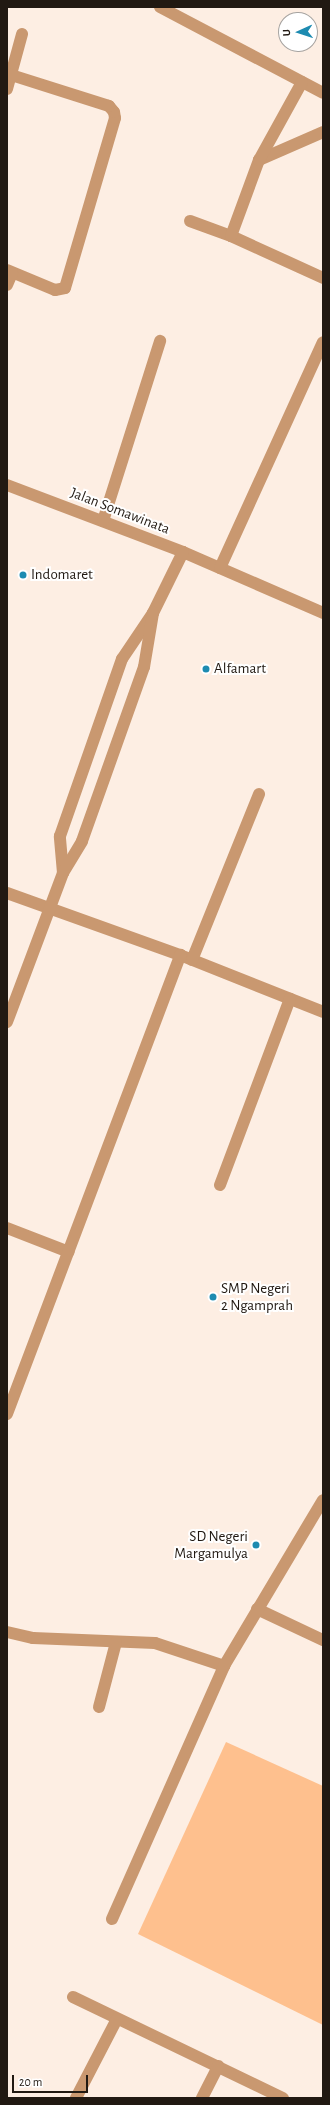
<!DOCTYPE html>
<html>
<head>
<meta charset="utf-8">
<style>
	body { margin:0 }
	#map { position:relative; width:330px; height:2105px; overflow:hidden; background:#fdeee3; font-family:"Alegreya Sans",sans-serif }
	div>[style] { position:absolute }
	.green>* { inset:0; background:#fec08e }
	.minor>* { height:12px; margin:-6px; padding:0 6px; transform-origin:6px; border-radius:6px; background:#c99870 }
	.dots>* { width:11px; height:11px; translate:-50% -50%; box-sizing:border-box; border:2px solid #fff; border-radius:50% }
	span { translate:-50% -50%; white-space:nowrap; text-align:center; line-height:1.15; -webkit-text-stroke:4px #fff; paint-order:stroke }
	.street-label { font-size:15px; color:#211912 }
	.poi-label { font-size:15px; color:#211912 }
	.left { translate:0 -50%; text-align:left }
	.right { translate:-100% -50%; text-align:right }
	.frame { position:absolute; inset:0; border:8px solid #211912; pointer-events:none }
	.north { position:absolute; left:278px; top:12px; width:40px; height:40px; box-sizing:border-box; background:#fff; border:1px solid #a6a3a0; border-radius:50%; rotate:267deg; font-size:11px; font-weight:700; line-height:16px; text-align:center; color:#211912 }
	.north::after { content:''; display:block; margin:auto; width:14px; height:18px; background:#1d8bb1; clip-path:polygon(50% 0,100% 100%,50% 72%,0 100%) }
	.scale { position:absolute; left:12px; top:2075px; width:76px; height:18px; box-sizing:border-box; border:2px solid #211912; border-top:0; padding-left:5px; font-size:12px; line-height:14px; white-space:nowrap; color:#211912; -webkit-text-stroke:3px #fff; paint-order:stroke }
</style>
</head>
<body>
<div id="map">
	<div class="green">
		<div style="clip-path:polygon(226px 1742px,323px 1786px,323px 2025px,138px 1934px)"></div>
	</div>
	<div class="minor">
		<div style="left:160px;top:7px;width:184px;rotate:27.8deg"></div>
		<div style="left:7px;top:89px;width:57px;rotate:-74.7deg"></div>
		<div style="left:259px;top:160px;width:70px;rotate:-23.6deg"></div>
		<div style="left:190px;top:221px;width:44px;rotate:20.1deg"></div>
		<div style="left:231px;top:236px;width:101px;rotate:24.5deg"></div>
		<div style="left:231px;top:236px;width:81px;rotate:-69.8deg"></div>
		<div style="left:259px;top:160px;width:89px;rotate:-61.1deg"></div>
		<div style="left:7px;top:270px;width:52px;rotate:22.6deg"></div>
		<div style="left:55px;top:290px;width:10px;rotate:-11deg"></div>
		<div style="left:65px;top:288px;width:177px;rotate:-73.6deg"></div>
		<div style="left:115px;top:118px;width:6px;rotate:-99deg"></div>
		<div style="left:114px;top:112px;width:8px;rotate:-130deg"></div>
		<div style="left:109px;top:106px;width:103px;rotate:-162.4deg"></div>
		<div style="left:7px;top:285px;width:13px;rotate:-67deg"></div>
		<div style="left:7px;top:485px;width:188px;rotate:20.8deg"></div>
		<div style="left:183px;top:552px;width:153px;rotate:23.5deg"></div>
		<div style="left:103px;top:521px;width:189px;rotate:-72.4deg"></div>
		<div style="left:220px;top:568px;width:248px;rotate:-65.5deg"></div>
		<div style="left:63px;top:873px;width:37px;rotate:-95deg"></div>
		<div style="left:60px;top:836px;width:188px;rotate:-70.7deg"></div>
		<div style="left:122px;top:659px;width:55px;rotate:-56deg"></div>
		<div style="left:153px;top:613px;width:68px;rotate:-63.8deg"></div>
		<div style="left:7px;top:893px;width:184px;rotate:19.7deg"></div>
		<div style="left:180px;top:955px;width:154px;rotate:21.7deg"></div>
		<div style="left:192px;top:960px;width:179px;rotate:-68deg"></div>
		<div style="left:7px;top:1022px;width:159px;rotate:-69.4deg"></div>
		<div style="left:63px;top:873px;width:37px;rotate:-59deg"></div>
		<div style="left:82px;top:841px;width:185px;rotate:-70.4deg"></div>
		<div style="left:144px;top:667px;width:55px;rotate:-80.5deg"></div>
		<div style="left:220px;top:1185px;width:199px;rotate:-69.4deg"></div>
		<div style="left:7px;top:1228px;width:66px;rotate:21.2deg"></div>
		<div style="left:7px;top:1414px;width:491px;rotate:-69.3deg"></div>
		<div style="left:257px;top:1609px;width:73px;rotate:25.2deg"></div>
		<div style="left:7px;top:1632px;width:27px;rotate:13deg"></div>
		<div style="left:33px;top:1638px;width:122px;rotate:2.3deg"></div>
		<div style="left:155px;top:1643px;width:73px;rotate:18.4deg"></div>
		<div style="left:99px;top:1707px;width:67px;rotate:-75.3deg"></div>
		<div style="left:112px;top:1919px;width:277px;rotate:-66.1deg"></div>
		<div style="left:224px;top:1666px;width:193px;rotate:-59.2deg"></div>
		<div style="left:73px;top:1997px;width:233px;rotate:25.7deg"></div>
		<div style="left:76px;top:2098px;width:89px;rotate:-62.6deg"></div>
		<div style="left:202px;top:2098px;width:36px;rotate:-63deg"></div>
	</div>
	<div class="dots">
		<div style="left:23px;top:575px;background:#1d8bb1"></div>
		<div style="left:206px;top:669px;background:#1d8bb1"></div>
		<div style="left:213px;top:1297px;background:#1d8bb1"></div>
		<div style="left:256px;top:1545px;background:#1d8bb1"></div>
	</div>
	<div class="street-label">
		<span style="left:120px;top:511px;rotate:21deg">Jalan Somawinata</span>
	</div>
	<div class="poi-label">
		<span class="left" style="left:31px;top:575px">Indomaret</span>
		<span class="left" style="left:214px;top:669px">Alfamart</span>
		<span class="left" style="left:221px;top:1297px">SMP Negeri<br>2 Ngamprah</span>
		<span class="right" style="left:248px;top:1545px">SD Negeri<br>Margamulya</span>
	</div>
	<div class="frame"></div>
	<div class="north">U</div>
	<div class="scale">20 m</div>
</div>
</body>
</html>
